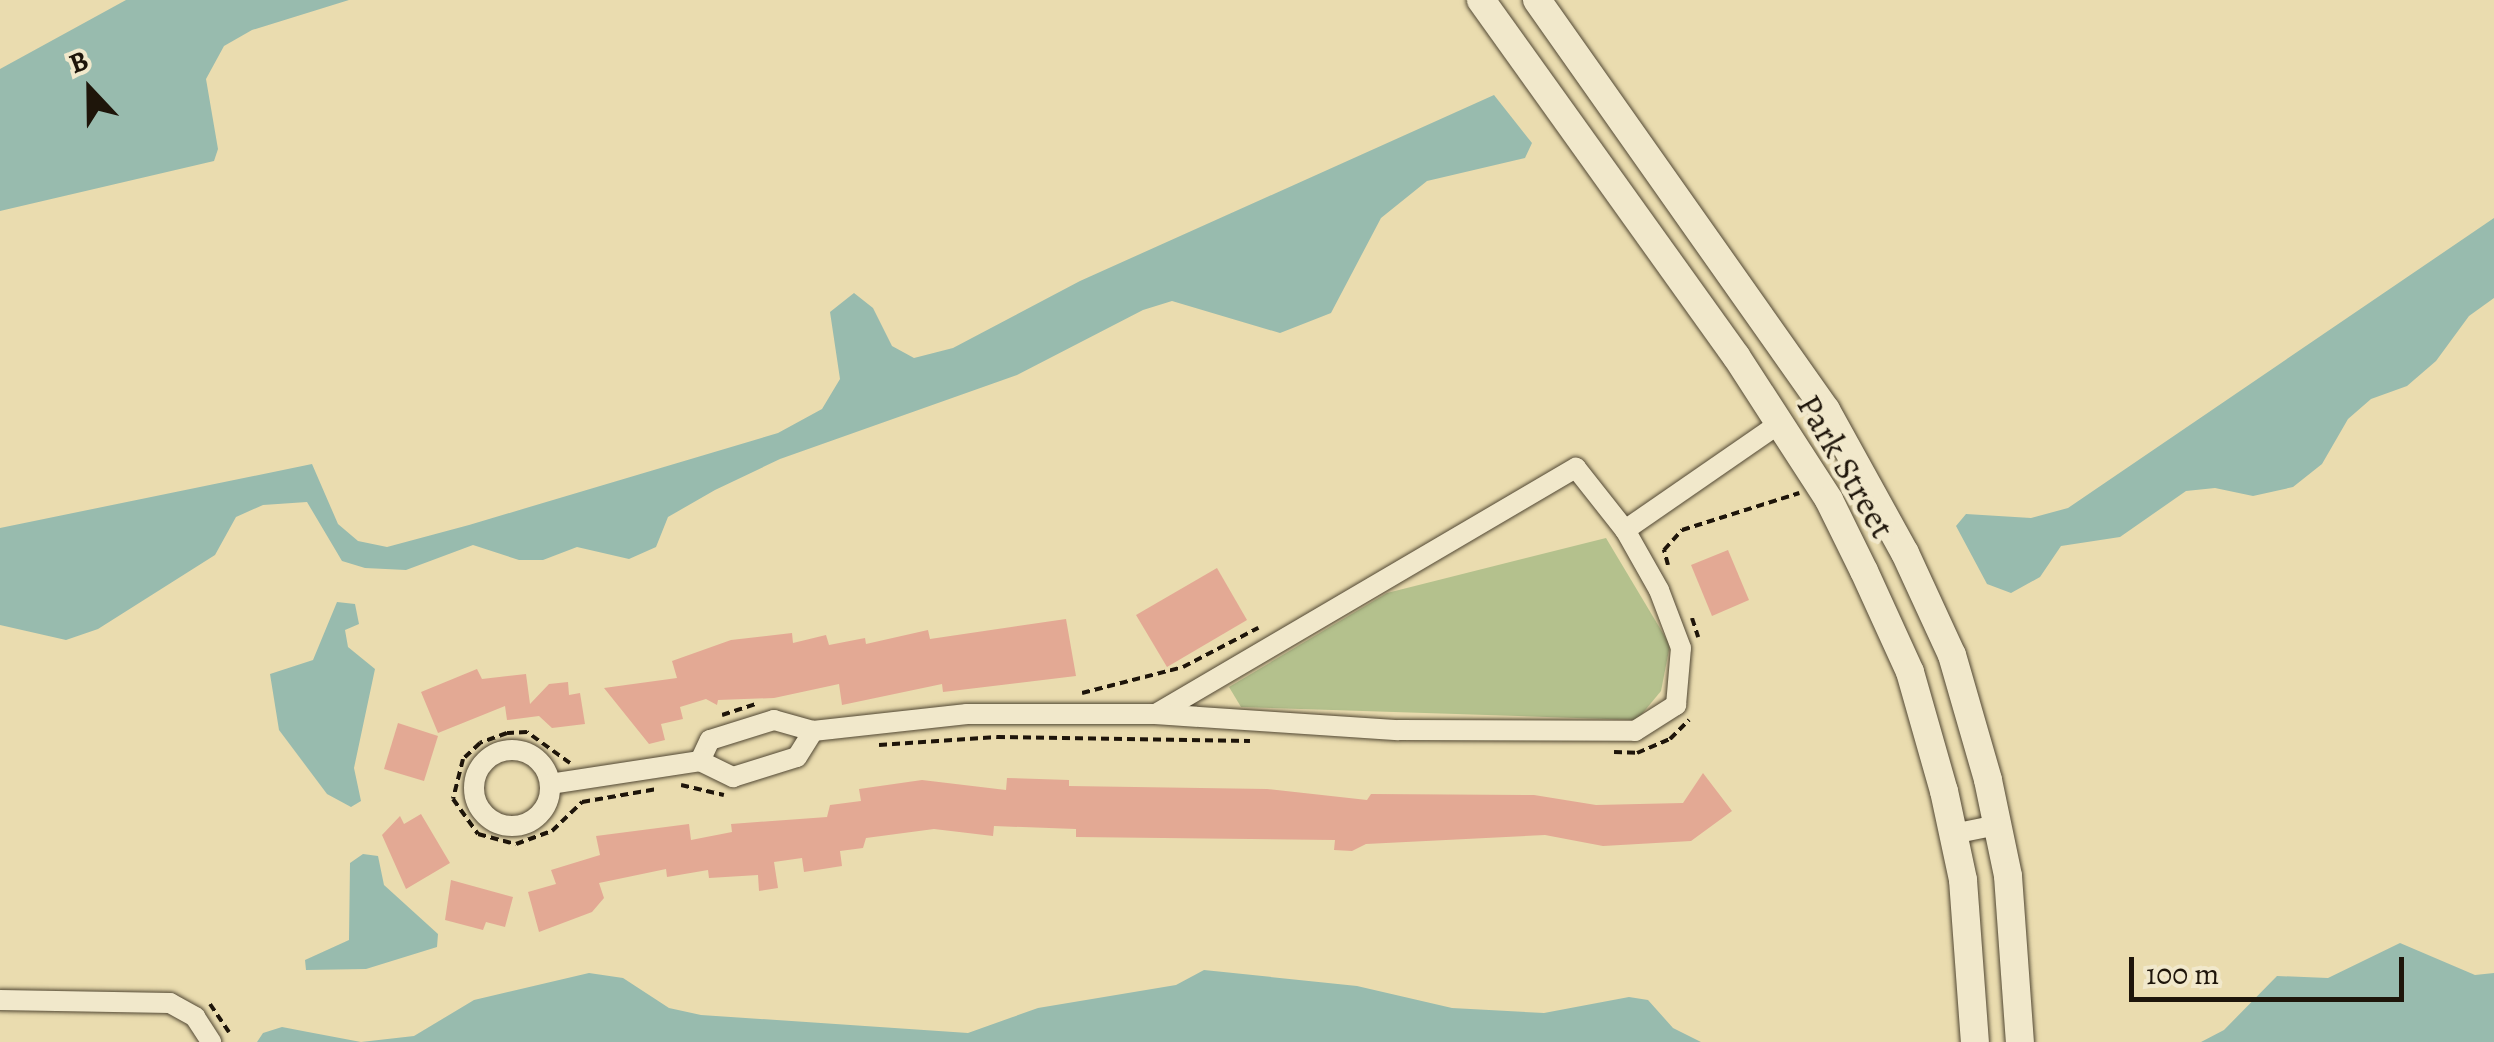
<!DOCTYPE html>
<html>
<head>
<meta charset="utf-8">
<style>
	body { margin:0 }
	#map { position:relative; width:2494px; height:1042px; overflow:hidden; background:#eadcaf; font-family:Alegreya,serif }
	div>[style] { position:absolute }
	.green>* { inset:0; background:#b4c18d }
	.water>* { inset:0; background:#98bbae }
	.building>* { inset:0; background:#e3a994 }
	.path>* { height:4px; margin-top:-2px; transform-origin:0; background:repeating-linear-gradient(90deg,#1e150a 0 8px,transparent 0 13px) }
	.roads { filter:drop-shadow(0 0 2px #514733) drop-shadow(0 0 2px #514733) }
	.street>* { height:20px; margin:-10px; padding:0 10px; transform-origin:10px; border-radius:10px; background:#f1e8cb }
	.street>.ring { margin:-10px; padding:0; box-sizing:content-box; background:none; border:20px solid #f1e8cb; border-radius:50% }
	.secondary>* { height:28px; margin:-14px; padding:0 14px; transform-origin:14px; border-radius:14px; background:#f1e8cb }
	span { translate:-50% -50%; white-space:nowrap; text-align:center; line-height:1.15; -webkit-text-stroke:9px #f1e8cb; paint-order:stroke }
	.street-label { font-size:35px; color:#1e150a }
	.north { position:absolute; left:40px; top:40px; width:100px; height:100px; -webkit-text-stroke:8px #f1e8cb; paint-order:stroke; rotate:338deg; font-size:28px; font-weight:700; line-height:40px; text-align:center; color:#1e150a }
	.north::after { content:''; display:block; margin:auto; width:35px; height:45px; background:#1e150a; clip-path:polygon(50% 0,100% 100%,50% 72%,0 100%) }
	.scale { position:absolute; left:2129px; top:957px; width:275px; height:45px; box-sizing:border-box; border:5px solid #1e150a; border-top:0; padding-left:12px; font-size:30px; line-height:35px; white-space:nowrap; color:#1e150a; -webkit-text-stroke:8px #f1e8cb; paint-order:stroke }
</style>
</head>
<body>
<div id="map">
	<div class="green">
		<div style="clip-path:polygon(1606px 538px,1670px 645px,1661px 691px,1637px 720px,1241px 707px,1229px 687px,1387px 593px)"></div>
	</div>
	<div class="water">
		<div style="clip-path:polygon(126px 0,349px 0,252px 30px,224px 46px,206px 79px,218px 149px,214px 161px,0 211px,0 69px)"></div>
		<div style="clip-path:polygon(1494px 95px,1532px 143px,1525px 158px,1427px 181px,1381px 218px,1331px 313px,1280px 333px,1172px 301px,1143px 310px,1017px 375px,780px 459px,715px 490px,668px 517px,656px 547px,629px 559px,577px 547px,543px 560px,519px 560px,473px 545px,406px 570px,365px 568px,342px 561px,307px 502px,263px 505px,236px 517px,215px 555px,98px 629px,66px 640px,0 625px,0 528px,312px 464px,338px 524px,358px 541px,387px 547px,469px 525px,778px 433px,822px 409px,840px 379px,830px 312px,854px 293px,873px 308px,892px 346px,914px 358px,953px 348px,1080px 281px)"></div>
		<div style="clip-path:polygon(2494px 218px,2494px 298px,2469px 316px,2436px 361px,2407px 386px,2371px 399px,2348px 419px,2322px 464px,2293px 487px,2253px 496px,2215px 488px,2186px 491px,2120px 537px,2061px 546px,2040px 577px,2011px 593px,1987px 584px,1956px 526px,1966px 514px,2031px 518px,2068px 508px)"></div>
		<div style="clip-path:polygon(337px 602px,355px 604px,359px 624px,345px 630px,348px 647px,375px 669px,354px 768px,361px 801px,351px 807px,327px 794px,279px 730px,270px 674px,313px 660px)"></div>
		<div style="clip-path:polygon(363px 854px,378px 856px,384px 885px,438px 934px,437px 947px,366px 969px,306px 970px,305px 960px,349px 940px,350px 863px)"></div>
		<div style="clip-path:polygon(2400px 943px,2475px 975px,2494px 973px,2494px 1042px,2201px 1042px,2224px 1030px,2277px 976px,2328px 978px)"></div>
		<div style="clip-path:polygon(1204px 970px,1357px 986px,1452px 1008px,1544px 1013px,1629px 997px,1648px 1000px,1673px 1028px,1701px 1042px,361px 1042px,414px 1036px,474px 1000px,589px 973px,623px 978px,669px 1008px,701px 1015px,968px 1033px,1038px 1008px,1176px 985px)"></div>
		<div style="clip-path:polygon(282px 1027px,308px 1032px,361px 1042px,257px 1042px,263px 1033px)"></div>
	</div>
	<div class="building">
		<div style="clip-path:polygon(1728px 550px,1749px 600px,1712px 616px,1691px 565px)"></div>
		<div style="clip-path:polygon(1217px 568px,1247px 620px,1167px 667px,1136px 615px)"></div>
		<div style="clip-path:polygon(1066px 619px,1076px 676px,943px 692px,942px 684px,842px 705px,839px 684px,774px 698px,718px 700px,717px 705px,706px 699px,680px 707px,683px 719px,661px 724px,665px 740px,649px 744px,604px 688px,677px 678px,672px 661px,731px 640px,792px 633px,793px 643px,826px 635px,829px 645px,865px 638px,866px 644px,928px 630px,930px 639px)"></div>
		<div style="clip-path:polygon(477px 669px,482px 679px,526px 674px,530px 704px,549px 684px,568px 682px,569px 695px,580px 693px,585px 724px,552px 728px,539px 716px,507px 720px,505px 706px,438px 733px,421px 692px)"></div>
		<div style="clip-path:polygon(398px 723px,438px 736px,424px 781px,384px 769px)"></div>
		<div style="clip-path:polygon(1703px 773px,1732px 811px,1691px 841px,1603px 846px,1545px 835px,1366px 844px,1352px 851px,1334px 850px,1335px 840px,1076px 837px,1076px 829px,994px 826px,993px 836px,934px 829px,866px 838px,863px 848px,840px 851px,842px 866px,804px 872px,802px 858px,774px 862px,778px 888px,759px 891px,758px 875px,709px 878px,708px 870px,667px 877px,666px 869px,599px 883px,604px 898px,592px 912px,539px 932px,528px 892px,556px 884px,551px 870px,600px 855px,596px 836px,689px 824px,691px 840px,732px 832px,731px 824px,827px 817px,830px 805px,861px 801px,859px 789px,922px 780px,1006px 790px,1007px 778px,1069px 780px,1069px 786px,1267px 789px,1367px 800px,1371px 794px,1534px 795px,1596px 805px,1683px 803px)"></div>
		<div style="clip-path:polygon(421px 814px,450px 863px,406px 889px,382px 835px,400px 816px,404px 824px)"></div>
		<div style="clip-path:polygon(451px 880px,513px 897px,505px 927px,486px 922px,483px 930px,445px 920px)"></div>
	</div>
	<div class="path">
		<div style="left:1668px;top:565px;width:16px;rotate:-105deg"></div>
		<div style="left:1664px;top:550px;width:27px;rotate:-48deg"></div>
		<div style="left:1682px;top:530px;width:123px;rotate:-17.5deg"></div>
		<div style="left:1692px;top:618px;width:20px;rotate:72deg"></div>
		<div style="left:1082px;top:693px;width:104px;rotate:-14.4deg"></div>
		<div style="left:1183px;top:667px;width:85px;rotate:-27.5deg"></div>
		<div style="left:722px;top:715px;width:35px;rotate:-18deg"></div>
		<div style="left:879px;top:745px;width:118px;rotate:-3.9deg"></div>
		<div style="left:997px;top:737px;width:253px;rotate:0.9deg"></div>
		<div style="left:1614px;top:752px;width:23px;rotate:2deg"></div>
		<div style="left:1637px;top:753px;width:36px;rotate:-23deg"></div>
		<div style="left:1670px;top:739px;width:27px;rotate:-45deg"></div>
		<div style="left:570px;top:763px;width:53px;rotate:-144.2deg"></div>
		<div style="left:527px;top:732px;width:20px;rotate:177deg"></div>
		<div style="left:507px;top:733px;width:29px;rotate:160deg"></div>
		<div style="left:480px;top:743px;width:23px;rotate:137deg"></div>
		<div style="left:463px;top:759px;width:41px;rotate:104deg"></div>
		<div style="left:453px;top:799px;width:43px;rotate:54.5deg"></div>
		<div style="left:478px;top:834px;width:39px;rotate:15deg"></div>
		<div style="left:516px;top:844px;width:38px;rotate:-20deg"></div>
		<div style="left:552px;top:831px;width:42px;rotate:-44deg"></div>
		<div style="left:582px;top:802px;width:76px;rotate:-9.8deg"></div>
		<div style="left:681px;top:785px;width:44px;rotate:13.1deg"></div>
		<div style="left:210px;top:1004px;width:34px;rotate:56deg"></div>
	</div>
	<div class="roads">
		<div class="street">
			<div style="left:1156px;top:714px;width:487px;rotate:-30.4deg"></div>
			<div style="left:1576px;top:468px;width:79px;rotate:51.7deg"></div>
			<div style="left:1625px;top:530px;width:188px;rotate:-34.6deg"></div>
			<div class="ring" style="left:474px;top:750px;width:56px;height:56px"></div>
			<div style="left:700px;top:761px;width:23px;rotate:-65deg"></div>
			<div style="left:710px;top:740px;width:67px;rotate:-17.4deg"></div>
			<div style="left:774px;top:720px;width:41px;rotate:15.8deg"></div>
			<div style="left:813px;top:731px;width:155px;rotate:-6.3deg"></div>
			<div style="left:967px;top:714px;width:188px"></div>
			<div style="left:1155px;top:714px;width:244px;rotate:3.8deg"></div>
			<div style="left:1398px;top:730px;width:237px;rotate:0.2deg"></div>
			<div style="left:1635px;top:731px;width:49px;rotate:-32.4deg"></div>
			<div style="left:1676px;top:705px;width:57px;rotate:-85deg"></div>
			<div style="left:1681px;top:648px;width:62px;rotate:-110.8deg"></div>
			<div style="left:1659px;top:590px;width:69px;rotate:-119.5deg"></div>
			<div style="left:550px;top:784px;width:152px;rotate:-8.7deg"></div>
			<div style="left:700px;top:761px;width:37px;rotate:26deg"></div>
			<div style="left:733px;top:777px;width:67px;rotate:-17.4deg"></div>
			<div style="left:797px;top:757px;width:31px;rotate:-58deg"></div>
			<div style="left:1953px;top:834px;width:45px;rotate:-11.6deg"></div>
			<div style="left:0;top:1000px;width:170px;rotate:1deg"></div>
			<div style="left:170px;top:1003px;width:29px;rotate:29deg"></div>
			<div style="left:195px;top:1017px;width:30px;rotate:57deg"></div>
		</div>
		<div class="secondary">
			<div style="left:1481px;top:0;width:438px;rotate:54.4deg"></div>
			<div style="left:1736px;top:356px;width:171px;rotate:57.1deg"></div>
			<div style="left:1829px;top:500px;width:79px;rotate:63.8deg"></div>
			<div style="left:1864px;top:571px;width:111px;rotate:65.5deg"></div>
			<div style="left:1910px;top:672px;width:124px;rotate:74.1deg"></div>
			<div style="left:1944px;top:791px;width:91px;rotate:77.9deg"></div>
			<div style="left:1963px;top:880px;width:162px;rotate:85.8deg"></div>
			<div style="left:1537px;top:0;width:502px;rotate:54.82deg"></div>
			<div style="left:1826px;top:410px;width:163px;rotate:61.1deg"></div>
			<div style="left:1905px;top:553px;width:112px;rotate:65.3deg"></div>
			<div style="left:1952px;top:655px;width:130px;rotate:73.9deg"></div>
			<div style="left:1988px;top:780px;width:98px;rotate:78.2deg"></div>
			<div style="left:2008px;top:876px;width:166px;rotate:85.9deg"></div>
		</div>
	</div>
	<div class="street-label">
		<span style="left:1846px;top:466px;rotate:60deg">Park Street</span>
	</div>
	<div class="north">B</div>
	<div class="scale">100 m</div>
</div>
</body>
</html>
